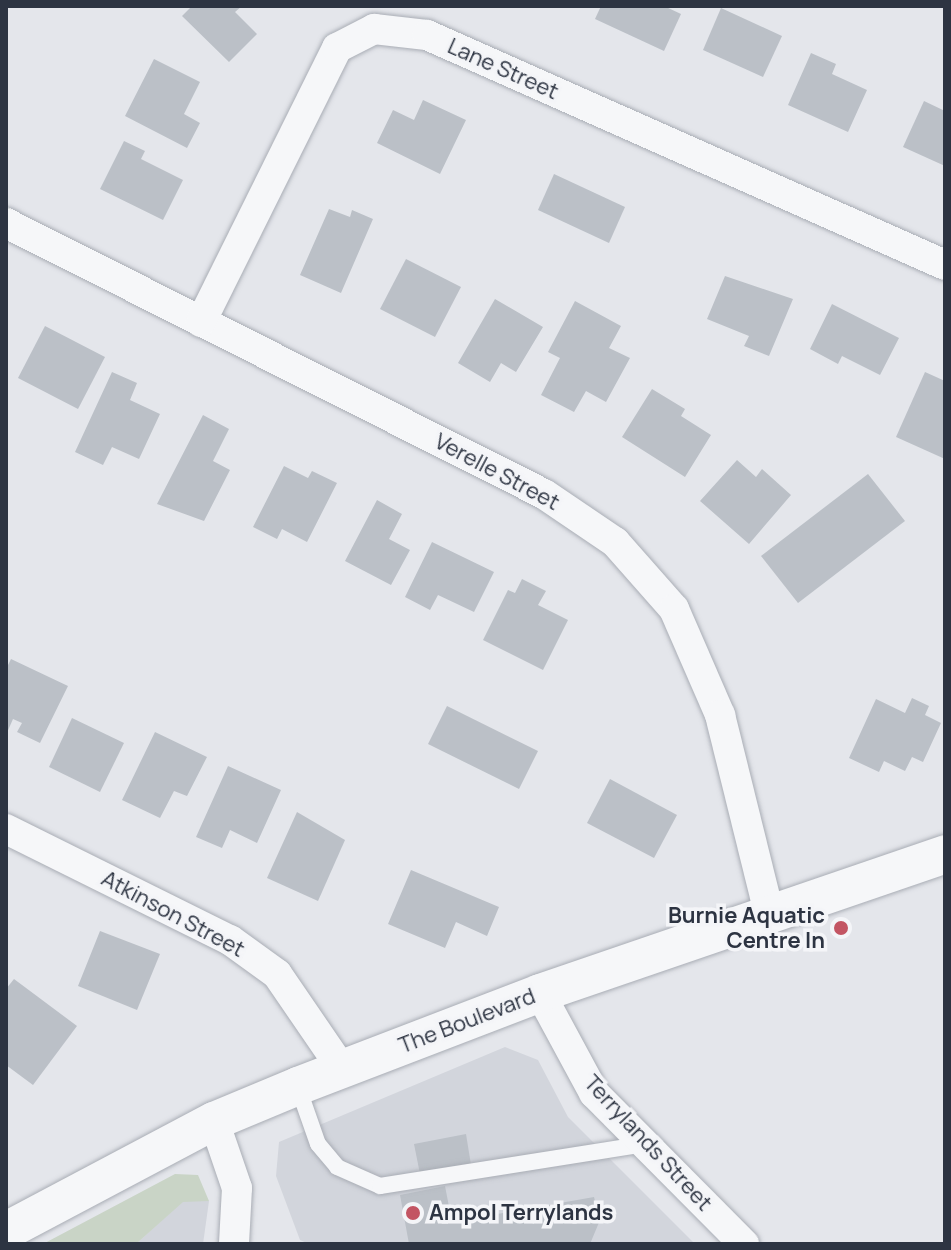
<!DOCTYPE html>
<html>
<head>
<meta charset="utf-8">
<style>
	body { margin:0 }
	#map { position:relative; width:951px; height:1250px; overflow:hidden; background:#e4e6eb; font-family:Manrope,sans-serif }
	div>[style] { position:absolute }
	.built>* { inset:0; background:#d2d5dc }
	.green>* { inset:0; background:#c9d4c6 }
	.building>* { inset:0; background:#bbc0c7 }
	.roads { filter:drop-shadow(0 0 2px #a9adb5) drop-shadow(0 0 2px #a9adb5) }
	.service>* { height:16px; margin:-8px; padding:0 8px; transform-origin:8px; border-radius:8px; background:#f6f7f9 }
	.minor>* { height:30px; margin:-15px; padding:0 15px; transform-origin:15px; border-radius:15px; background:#f6f7f9 }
	.tertiary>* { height:38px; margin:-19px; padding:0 19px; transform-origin:19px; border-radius:19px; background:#f6f7f9 }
	.dots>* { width:22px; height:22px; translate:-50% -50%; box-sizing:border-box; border:4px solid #f4f5f8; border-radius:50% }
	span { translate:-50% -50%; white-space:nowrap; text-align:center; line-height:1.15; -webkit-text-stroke:7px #f4f5f8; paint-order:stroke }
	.street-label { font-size:22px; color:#2d3442 }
	.poi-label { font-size:22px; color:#2d3442; font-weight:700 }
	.right { translate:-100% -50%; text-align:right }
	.left { translate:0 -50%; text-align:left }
	.frame { position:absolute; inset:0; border:8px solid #2d3442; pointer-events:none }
</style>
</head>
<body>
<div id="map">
	<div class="built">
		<div style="clip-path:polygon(505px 1047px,538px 1060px,568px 1117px,695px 1244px,309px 1244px,300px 1240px,276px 1176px,279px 1142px)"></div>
		<div style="clip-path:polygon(183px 1201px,209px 1201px,203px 1244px,136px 1244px)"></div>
	</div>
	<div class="green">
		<div style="clip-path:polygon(175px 1174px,198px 1175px,209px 1201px,183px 1202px,136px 1244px,43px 1244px)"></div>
	</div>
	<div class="building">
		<div style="clip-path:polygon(192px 6px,242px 6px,235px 12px,257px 34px,229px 62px,182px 16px)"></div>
		<div style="clip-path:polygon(601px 6px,664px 6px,681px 14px,664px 51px,595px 19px)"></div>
		<div style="clip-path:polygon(721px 8px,782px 36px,763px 77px,703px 50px)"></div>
		<div style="clip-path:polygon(811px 53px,836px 64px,832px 74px,867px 90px,848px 132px,788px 105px)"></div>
		<div style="clip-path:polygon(154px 59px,200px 82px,184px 114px,200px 123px,187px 148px,125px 116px)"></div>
		<div style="clip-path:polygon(423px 100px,466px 120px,440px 174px,377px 143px,393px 110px,414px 120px)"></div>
		<div style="clip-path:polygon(924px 101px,945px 111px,945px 166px,903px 147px)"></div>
		<div style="clip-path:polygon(124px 141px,145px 151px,141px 159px,183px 180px,163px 220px,100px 189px)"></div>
		<div style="clip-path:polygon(554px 174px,625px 207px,609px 243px,538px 210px)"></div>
		<div style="clip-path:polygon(329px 209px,350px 217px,352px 210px,373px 219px,341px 293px,300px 275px)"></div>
		<div style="clip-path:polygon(406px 259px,461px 287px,435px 337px,380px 309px)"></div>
		<div style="clip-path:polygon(725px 276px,793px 299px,769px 356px,744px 346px,749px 336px,707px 319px)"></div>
		<div style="clip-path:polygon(495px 299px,543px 327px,516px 372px,501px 363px,490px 382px,458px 363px)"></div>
		<div style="clip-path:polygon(575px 301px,621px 326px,609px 348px,630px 358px,606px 402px,586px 391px,574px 412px,541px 395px,560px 358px,548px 352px)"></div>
		<div style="clip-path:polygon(832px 304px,899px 338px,880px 375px,842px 356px,838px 364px,810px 349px)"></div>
		<div style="clip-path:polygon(45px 326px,105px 357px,78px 409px,18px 378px)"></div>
		<div style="clip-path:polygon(112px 372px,137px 383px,130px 400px,160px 414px,139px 459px,112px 447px,103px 465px,75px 452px)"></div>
		<div style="clip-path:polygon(925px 372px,945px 381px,945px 459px,896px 437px)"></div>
		<div style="clip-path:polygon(652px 389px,685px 409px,681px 416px,711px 435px,685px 477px,622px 437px)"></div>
		<div style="clip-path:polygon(203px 415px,229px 429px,213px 461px,230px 470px,204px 521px,157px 504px)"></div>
		<div style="clip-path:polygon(737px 460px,756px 477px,762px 469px,791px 495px,749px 544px,700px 501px)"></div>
		<div style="clip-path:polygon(284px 466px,308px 478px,312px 471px,337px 483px,307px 542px,282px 529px,277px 539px,253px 527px)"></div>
		<div style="clip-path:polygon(868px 474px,905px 521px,798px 603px,761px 556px)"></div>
		<div style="clip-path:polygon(377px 500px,402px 514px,389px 539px,410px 550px,391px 585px,345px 561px)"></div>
		<div style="clip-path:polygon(432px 542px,494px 572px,474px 612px,438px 595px,430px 610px,405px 597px)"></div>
		<div style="clip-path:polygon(522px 579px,546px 591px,538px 605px,568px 620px,543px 670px,483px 640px,508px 590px,515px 593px)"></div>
		<div style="clip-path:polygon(11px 659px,68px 686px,40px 743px,17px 732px,22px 723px,13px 719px,6px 735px,6px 669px)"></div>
		<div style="clip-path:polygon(912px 698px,929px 706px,925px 715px,941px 723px,923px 762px,912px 757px,905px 771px,884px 761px,879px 772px,849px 758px,876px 699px,905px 713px)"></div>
		<div style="clip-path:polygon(447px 706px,538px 751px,519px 789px,428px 744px)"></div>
		<div style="clip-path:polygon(72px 718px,124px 743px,100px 792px,49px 767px)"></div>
		<div style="clip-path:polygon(155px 732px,207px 757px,187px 796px,174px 791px,160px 818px,122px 800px)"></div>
		<div style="clip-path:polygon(228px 766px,281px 790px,257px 843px,230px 830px,222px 848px,196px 837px)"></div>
		<div style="clip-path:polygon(610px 779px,677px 815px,654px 858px,587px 823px)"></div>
		<div style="clip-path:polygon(297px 812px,345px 840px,318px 901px,267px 878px)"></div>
		<div style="clip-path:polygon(411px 870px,499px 907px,487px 936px,456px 922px,445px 948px,388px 924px)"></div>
		<div style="clip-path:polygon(100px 931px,160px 954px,137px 1010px,78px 986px)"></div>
		<div style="clip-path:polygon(14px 979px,77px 1026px,33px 1085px,6px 1065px,6px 989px)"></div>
		<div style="clip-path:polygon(466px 1134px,471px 1165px,420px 1174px,414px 1144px)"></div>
		<div style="clip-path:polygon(445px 1186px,452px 1222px,594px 1197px,600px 1220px,590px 1244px,409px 1244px,400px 1195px)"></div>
	</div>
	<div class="roads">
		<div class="service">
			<div style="left:298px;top:1087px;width:60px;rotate:70.7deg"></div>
			<div style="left:318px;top:1144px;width:30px;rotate:50deg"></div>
			<div style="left:337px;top:1167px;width:47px;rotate:23.8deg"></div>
			<div style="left:380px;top:1186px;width:268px;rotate:-9deg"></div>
		</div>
		<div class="minor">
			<div style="left:6px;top:223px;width:602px;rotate:26.74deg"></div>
			<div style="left:544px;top:494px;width:86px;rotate:34.1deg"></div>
			<div style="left:615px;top:542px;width:89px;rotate:48.6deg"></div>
			<div style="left:674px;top:609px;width:116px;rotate:66.5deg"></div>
			<div style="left:720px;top:715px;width:208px;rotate:76.1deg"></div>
			<div style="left:201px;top:322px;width:306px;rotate:-63.6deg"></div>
			<div style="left:337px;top:48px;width:42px;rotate:-27.2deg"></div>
			<div style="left:374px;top:29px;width:53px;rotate:6.5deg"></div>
			<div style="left:427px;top:35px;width:567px;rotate:23.94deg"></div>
			<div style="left:6px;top:829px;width:250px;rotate:26.4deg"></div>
			<div style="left:230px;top:940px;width:58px;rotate:35.9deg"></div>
			<div style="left:277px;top:974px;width:115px;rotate:55.6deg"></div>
			<div style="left:540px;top:993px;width:114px;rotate:61.6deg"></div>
			<div style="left:594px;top:1093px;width:213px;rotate:45.2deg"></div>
			<div style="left:214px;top:1121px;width:71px;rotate:71.1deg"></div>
			<div style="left:237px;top:1188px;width:56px;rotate:93.1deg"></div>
		</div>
		<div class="tertiary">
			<div style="left:6px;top:1231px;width:235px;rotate:-27.9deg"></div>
			<div style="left:214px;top:1121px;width:91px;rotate:-22.6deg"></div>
			<div style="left:298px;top:1086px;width:259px;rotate:-21deg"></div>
			<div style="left:540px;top:993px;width:428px;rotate:-18.9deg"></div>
		</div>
	</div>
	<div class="dots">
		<div style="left:841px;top:928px;background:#c35563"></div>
		<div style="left:413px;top:1213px;background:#c35563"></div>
	</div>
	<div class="street-label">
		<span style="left:503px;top:69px;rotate:24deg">Lane Street</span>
		<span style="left:497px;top:472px;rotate:28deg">Verelle Street</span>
		<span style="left:173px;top:914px;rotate:28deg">Atkinson Street</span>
		<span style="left:467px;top:1021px;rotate:-21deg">The Boulevard</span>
		<span style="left:648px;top:1143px;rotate:47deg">Terrylands Street</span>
	</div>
	<div class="poi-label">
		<span class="right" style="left:825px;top:928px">Burnie Aquatic<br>Centre In</span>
		<span class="left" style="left:429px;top:1213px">Ampol Terrylands</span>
	</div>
	<div class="frame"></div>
</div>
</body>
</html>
